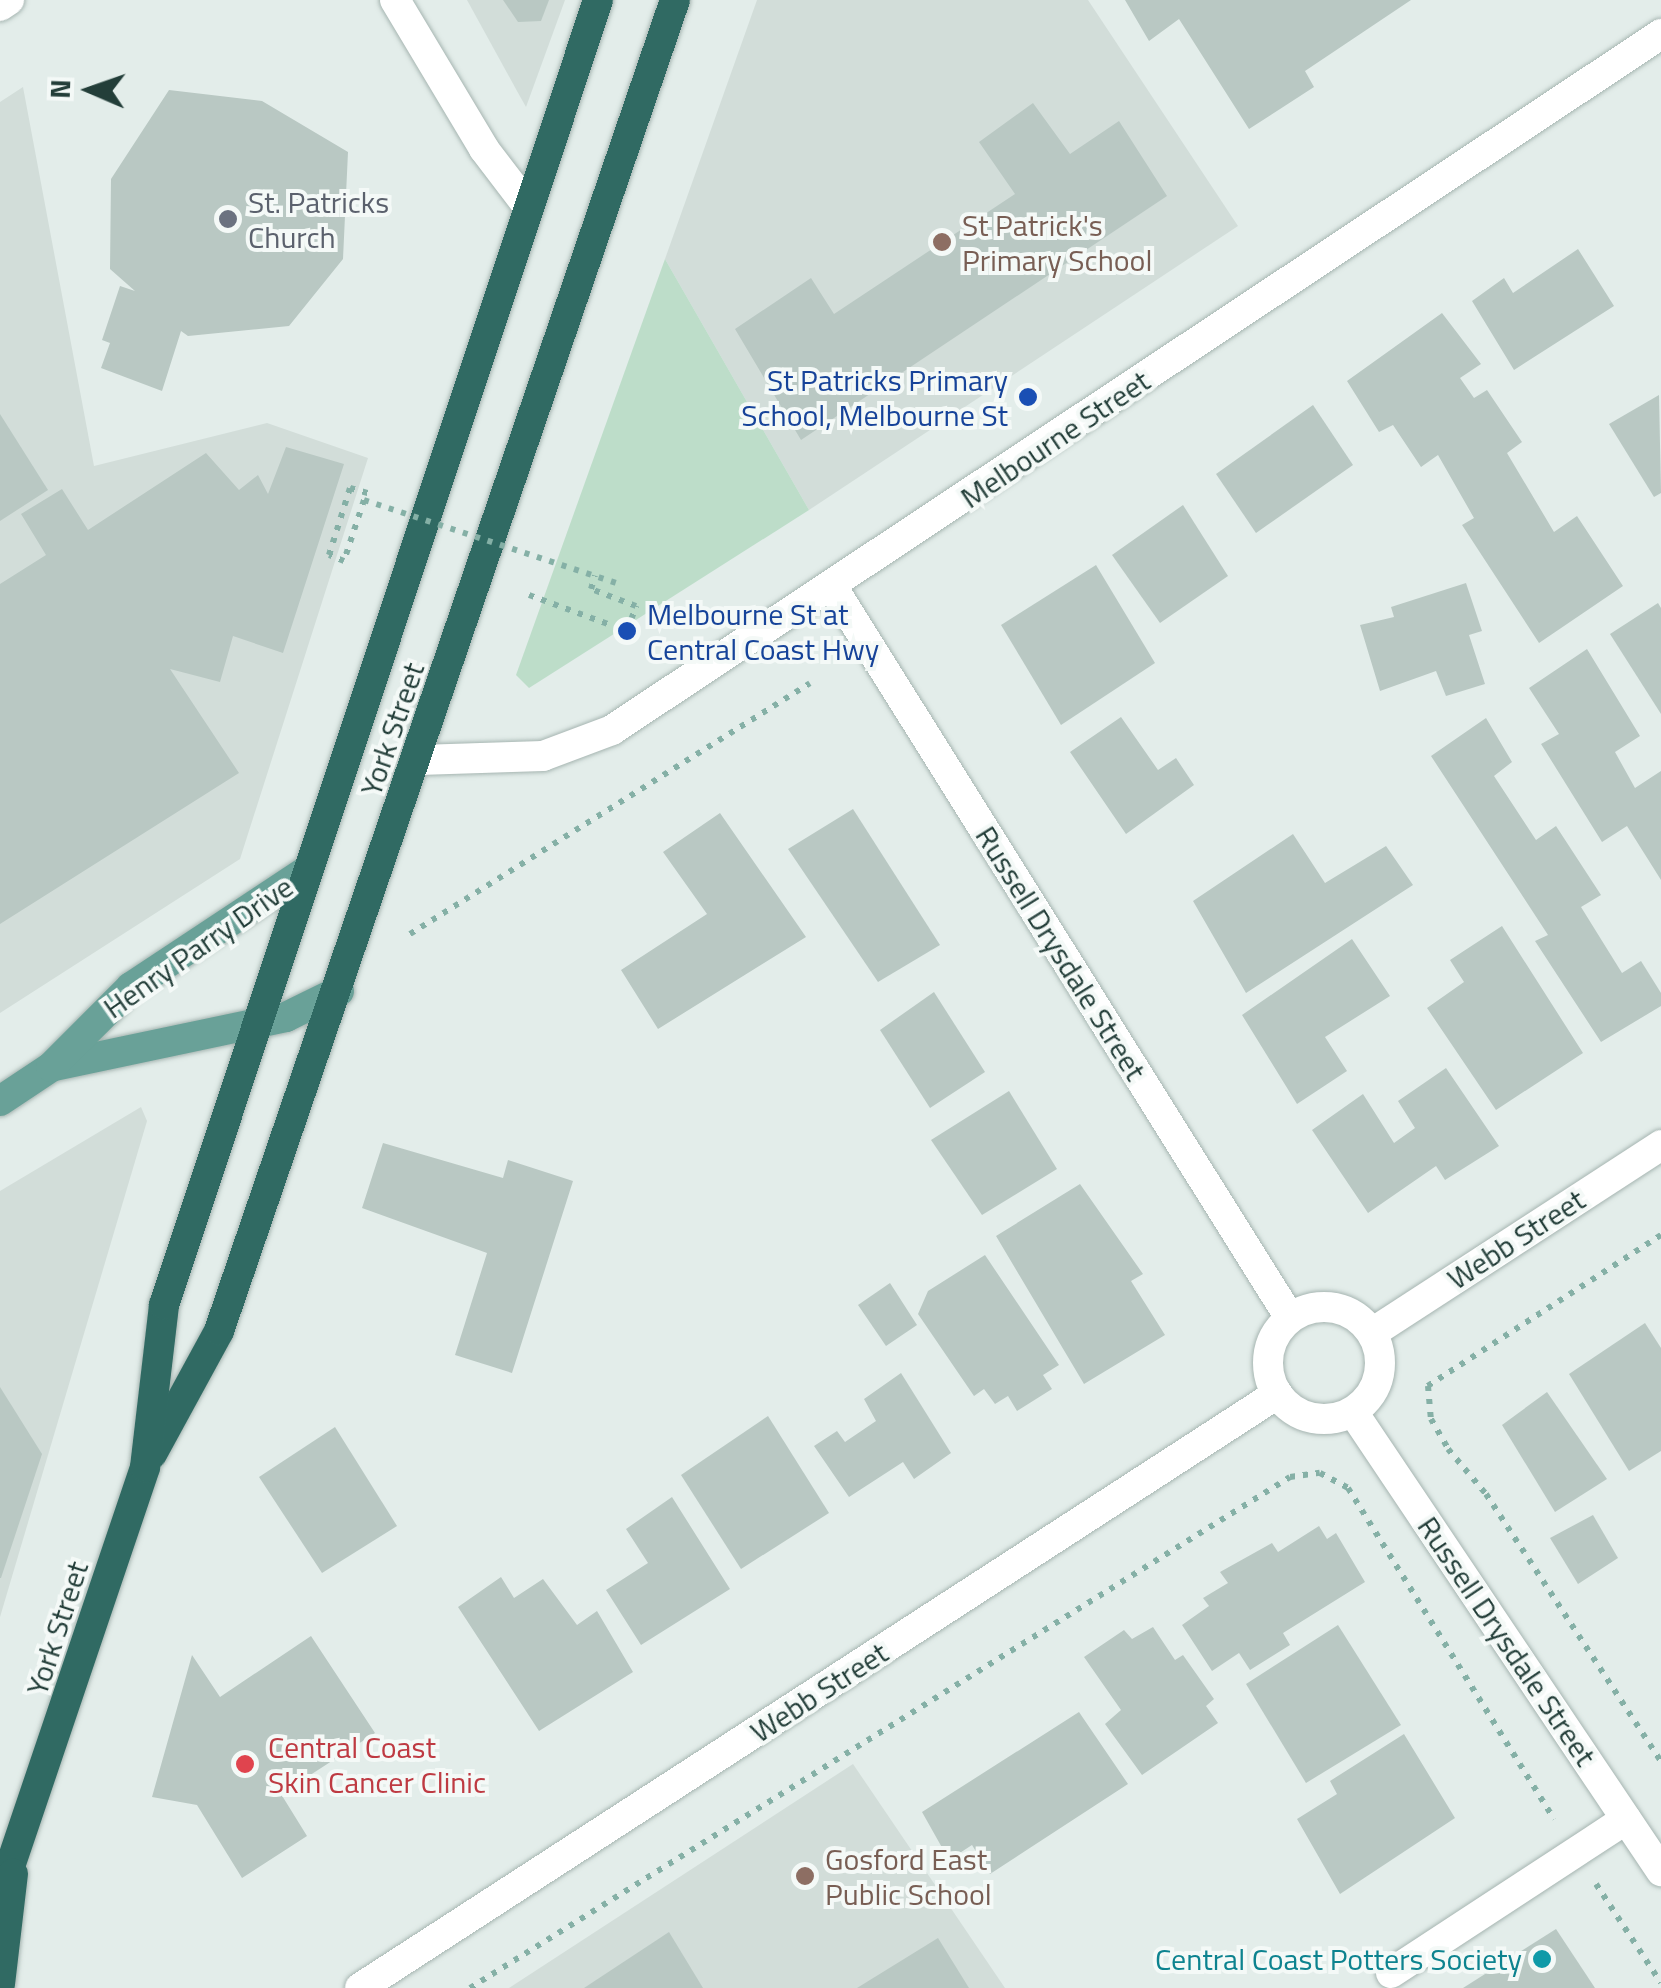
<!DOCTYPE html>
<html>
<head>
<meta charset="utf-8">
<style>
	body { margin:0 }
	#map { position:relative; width:1661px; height:1988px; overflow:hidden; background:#e3edea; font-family:"Titillium Web",sans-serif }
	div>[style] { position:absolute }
	.built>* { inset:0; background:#d2ddd9 }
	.green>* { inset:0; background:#bdddc9 }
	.building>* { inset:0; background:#b9c8c3 }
	.path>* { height:6px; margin-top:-3px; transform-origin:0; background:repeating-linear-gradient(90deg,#85b0a6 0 5px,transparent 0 13px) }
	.roads { filter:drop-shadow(0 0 2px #a6b5b1) drop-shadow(0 0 2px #a6b5b1) }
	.minor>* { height:30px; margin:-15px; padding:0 15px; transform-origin:15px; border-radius:15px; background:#fff }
	.minor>.ring { margin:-15px; padding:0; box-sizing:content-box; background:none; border:30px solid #fff; border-radius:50% }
	.major>* { height:30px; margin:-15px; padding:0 15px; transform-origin:15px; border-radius:15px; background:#69a198 }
	.highway>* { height:30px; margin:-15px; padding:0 15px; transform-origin:15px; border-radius:15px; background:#306a63 }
	.path-bridge>* { height:6px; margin-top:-3px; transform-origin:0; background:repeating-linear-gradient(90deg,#85b0a6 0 5px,transparent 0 13px) }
	.dots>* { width:28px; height:28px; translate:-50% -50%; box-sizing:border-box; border:5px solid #f4f9f7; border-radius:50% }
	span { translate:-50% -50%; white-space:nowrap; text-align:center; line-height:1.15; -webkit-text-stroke:8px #f4f9f7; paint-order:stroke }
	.worship-label { font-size:30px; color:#5b616d }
	.left { translate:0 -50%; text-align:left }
	.education-label { font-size:30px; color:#785e54 }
	.transit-label { font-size:30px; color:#164399 }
	.right { translate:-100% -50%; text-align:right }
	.street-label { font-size:30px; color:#233e39 }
	.health-label { font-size:30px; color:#be3a42 }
	.culture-label { font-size:30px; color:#0d838f }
	.north { position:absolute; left:40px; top:40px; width:100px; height:100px; -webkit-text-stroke:8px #f4f9f7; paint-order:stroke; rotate:272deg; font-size:28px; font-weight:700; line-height:40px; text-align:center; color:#233e39 }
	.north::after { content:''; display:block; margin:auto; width:35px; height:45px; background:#233e39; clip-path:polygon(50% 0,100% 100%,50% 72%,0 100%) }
</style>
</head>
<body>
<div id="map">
	<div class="built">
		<div style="clip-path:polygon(467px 0,565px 0,526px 107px,517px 91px)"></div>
		<div style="clip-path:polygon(757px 0,1088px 0,1238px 226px,809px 510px,665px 259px)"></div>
		<div style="clip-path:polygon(23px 87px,94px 466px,267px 423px,368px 458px,240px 859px,0 1013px,0 102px)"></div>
		<div style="clip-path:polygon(141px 1107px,147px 1121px,0 1617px,0 1191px)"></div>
		<div style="clip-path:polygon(853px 1764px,1005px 1988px,509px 1988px)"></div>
	</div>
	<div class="green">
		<div style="clip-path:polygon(665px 259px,809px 510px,529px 688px,516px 675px)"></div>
	</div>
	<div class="building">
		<div style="clip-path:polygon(503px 0,549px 0,541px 21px,518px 22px)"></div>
		<div style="clip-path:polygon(1125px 0,1411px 0,1305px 71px,1314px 87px,1249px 129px,1179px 19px,1149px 41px)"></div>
		<div style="clip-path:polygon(169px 90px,262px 101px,348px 152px,343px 259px,289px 326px,188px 336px,181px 331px,162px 391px,101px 368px,110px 343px,102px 340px,120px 286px,135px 291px,110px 269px,111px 179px)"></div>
		<div style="clip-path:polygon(1033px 103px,1070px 154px,1119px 121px,1167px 196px,801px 440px,735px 329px,811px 278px,834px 314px,1015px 194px,979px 142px)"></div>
		<div style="clip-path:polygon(1578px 249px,1614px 306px,1514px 370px,1472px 301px,1504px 278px,1513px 293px)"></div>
		<div style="clip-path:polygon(1442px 313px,1481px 364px,1460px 378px,1474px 398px,1487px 390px,1522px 442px,1507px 453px,1554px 532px,1577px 516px,1623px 586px,1539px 643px,1462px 525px,1474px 518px,1438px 455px,1421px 467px,1393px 425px,1379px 432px,1347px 381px)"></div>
		<div style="clip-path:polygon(1659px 395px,1661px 493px,1654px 497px,1609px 424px)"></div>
		<div style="clip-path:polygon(1313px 405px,1353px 465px,1256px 533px,1216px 474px)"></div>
		<div style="clip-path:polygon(0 414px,48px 490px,0 521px)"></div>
		<div style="clip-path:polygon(286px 447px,344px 464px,283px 653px,233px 636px,220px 682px,170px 669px,239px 773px,0 924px,0 584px,46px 555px,21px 514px,62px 489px,88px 530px,206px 453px,239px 490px,258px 475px,268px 494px)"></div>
		<div style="clip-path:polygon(1183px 505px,1228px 576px,1160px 623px,1112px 555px)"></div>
		<div style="clip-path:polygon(1096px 565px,1155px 663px,1061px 725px,1001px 625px)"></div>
		<div style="clip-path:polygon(1466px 583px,1482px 631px,1469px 635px,1485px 684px,1446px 696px,1436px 671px,1380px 691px,1360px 625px,1394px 617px,1391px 607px)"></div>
		<div style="clip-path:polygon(1658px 603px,1661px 608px,1661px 714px,1610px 634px)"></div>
		<div style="clip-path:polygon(1587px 649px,1640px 736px,1615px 752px,1635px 788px,1661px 771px,1661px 880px,1627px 826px,1602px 842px,1541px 744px,1559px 734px,1529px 688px)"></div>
		<div style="clip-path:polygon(1121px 717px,1158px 770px,1176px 758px,1194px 785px,1126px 834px,1070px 752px)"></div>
		<div style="clip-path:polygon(1486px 718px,1512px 762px,1494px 776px,1536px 840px,1556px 826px,1601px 895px,1581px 907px,1622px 973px,1641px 961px,1661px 993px,1661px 1006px,1601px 1042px,1535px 941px,1548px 935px,1431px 756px)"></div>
		<div style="clip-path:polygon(853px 809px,940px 945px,878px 982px,788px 849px)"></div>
		<div style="clip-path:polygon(720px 813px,806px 937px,658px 1029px,621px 970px,707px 914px,663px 852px)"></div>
		<div style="clip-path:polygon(1293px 834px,1325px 883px,1386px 846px,1413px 885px,1246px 993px,1193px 901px)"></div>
		<div style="clip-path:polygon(1502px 926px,1583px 1053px,1496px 1110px,1427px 1008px,1464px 982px,1450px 960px)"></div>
		<div style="clip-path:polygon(1352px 939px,1390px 996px,1325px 1037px,1347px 1071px,1297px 1104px,1242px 1015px)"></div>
		<div style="clip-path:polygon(934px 992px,985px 1072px,930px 1108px,880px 1030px)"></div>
		<div style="clip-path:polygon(1446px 1068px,1499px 1146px,1445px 1180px,1436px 1166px,1368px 1213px,1312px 1130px,1363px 1094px,1394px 1143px,1415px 1128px,1398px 1101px)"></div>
		<div style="clip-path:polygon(1009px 1091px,1057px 1169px,982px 1215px,931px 1140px)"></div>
		<div style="clip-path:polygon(383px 1143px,503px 1178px,508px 1160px,573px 1181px,512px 1373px,455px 1355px,487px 1253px,362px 1208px)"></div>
		<div style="clip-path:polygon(1080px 1184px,1143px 1274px,1131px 1281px,1165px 1335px,1084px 1384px,996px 1236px)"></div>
		<div style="clip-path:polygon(985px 1255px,1059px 1365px,1043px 1375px,1052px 1389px,1017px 1411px,1008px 1396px,995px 1404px,984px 1389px,974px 1396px,918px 1314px,928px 1291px)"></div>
		<div style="clip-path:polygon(890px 1283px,917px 1325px,886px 1346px,858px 1305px)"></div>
		<div style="clip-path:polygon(1645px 1323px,1661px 1348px,1661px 1451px,1629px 1471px,1569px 1374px)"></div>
		<div style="clip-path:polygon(901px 1373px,951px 1453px,914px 1479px,903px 1462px,849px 1497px,814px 1446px,837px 1431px,845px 1442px,876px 1421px,864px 1399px)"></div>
		<div style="clip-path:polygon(0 1387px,42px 1454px,1px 1578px,0 1578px)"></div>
		<div style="clip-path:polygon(1547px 1392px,1607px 1479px,1555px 1512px,1502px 1425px)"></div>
		<div style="clip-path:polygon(768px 1416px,829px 1513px,741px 1569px,681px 1475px)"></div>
		<div style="clip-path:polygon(335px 1427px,397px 1526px,322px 1573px,259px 1477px)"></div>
		<div style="clip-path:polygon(672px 1497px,730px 1589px,641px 1645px,606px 1590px,648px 1563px,626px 1529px)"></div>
		<div style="clip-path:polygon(1593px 1515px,1618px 1558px,1578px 1584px,1550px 1538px)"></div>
		<div style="clip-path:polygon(1319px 1526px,1327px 1539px,1336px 1533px,1365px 1582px,1283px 1633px,1290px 1645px,1250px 1670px,1239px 1653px,1212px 1671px,1182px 1625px,1209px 1606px,1203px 1598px,1228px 1583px,1220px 1572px,1272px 1543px,1278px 1552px)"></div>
		<div style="clip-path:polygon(501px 1577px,514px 1598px,543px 1579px,577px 1625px,597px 1611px,633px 1672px,539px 1731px,458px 1607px)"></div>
		<div style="clip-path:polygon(1338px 1625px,1401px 1725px,1306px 1783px,1246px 1684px)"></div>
		<div style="clip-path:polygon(1153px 1627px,1175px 1660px,1183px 1655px,1214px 1699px,1206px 1706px,1218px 1723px,1142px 1775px,1105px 1724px,1121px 1710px,1084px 1657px,1124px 1630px,1132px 1639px)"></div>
		<div style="clip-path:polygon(311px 1636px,375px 1733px,281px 1794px,307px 1836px,242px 1878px,197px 1805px,152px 1797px,192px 1655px,220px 1697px)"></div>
		<div style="clip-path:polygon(1079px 1712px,1128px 1784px,990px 1874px,972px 1845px,949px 1860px,922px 1812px)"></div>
		<div style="clip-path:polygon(1404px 1734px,1455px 1818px,1340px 1894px,1297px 1819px,1337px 1794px,1330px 1781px)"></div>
		<div style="clip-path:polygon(1556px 1929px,1595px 1988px,1463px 1988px)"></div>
		<div style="clip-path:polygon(669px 1932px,703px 1988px,584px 1988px)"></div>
		<div style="clip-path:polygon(938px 1938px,969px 1988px,857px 1988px)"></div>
	</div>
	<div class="path">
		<div style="left:364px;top:500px;width:64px;rotate:108.2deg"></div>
		<div style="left:344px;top:561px;width:16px;rotate:-158deg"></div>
		<div style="left:329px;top:555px;width:70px;rotate:-72.6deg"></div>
		<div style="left:350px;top:488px;width:25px;rotate:16deg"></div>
		<div style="left:529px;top:595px;width:104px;rotate:20.2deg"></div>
		<div style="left:627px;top:631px;width:27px;rotate:-70deg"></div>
		<div style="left:636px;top:606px;width:48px;rotate:-159.3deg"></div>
		<div style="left:591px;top:589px;width:14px;rotate:-73deg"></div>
		<div style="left:410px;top:934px;width:472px;rotate:-32.1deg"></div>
		<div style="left:1661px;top:1235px;width:278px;rotate:147.1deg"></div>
		<div style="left:1428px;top:1386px;width:33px;rotate:85deg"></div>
		<div style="left:1431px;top:1419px;width:34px;rotate:60deg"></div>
		<div style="left:1448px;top:1449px;width:59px;rotate:49.8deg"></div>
		<div style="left:1486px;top:1494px;width:319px;rotate:56.8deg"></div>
		<div style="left:1596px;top:1884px;width:118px;rotate:56.7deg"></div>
		<div style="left:470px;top:1988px;width:966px;rotate:-31.93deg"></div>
		<div style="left:1290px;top:1477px;width:30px;rotate:-8deg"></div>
		<div style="left:1320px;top:1473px;width:32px;rotate:28deg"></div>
		<div style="left:1348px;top:1488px;width:390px;rotate:58.1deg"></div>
	</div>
	<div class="roads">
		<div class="minor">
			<div style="left:395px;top:0;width:174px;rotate:59.1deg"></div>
			<div style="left:484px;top:149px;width:69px;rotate:52.6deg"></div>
			<div style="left:0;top:6px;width:11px;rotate:-34deg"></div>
			<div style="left:833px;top:588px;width:861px;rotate:57.95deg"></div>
			<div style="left:419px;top:760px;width:124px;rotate:-1.8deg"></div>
			<div style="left:543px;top:756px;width:74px;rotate:-20.6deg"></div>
			<div style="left:612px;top:730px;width:1259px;rotate:-33.56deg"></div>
			<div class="ring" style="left:1268px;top:1307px;width:82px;height:82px"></div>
			<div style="left:1372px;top:1333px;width:345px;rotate:-33deg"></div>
			<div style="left:1353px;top:1412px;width:553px;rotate:56.14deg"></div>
			<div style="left:1391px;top:1973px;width:281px;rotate:-33.2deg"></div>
			<div style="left:360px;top:1988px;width:1093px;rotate:-32.93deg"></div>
		</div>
		<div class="major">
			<div style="left:54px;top:1066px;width:237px;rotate:-11.9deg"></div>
			<div style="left:286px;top:1017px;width:59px;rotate:-26.1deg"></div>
			<div style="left:0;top:1101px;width:61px;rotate:-33.7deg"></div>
			<div style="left:51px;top:1067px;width:113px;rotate:-45deg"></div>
			<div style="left:131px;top:987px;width:210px;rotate:-33.5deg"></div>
		</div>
		<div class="highway">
			<div style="left:152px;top:1454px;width:140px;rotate:-61.4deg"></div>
			<div style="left:219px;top:1331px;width:1407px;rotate:-71.09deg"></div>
			<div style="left:0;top:1896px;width:453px;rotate:-71.3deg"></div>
			<div style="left:145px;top:1467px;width:163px;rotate:-83.3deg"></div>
			<div style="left:164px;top:1305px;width:1375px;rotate:-71.6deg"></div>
			<div style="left:0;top:1984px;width:111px;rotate:-83.3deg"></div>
		</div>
	</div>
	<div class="path-bridge">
		<div style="left:364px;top:500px;width:266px;rotate:18.2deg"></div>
	</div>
	<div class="dots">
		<div style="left:228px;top:219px;background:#6b7280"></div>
		<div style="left:942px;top:242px;background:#8d6e63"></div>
		<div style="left:1028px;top:397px;background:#1a4fb4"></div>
		<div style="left:627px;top:631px;background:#1a4fb4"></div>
		<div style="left:245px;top:1764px;background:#e0444e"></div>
		<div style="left:805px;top:1876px;background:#8d6e63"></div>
		<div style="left:1542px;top:1959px;background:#0f9aa8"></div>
	</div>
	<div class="worship-label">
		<span class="left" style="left:248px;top:219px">St. Patricks<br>Church</span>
	</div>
	<div class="education-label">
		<span class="left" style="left:962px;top:242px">St Patrick's<br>Primary School</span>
		<span class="left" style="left:825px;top:1876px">Gosford East<br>Public School</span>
	</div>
	<div class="transit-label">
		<span class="right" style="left:1008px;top:397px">St Patricks Primary<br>School, Melbourne St</span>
		<span class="left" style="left:647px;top:631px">Melbourne St at<br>Central Coast Hwy</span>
	</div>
	<div class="street-label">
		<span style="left:1055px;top:439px;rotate:-34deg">Melbourne Street</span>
		<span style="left:392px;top:729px;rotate:-71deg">York Street</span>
		<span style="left:198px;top:947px;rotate:-35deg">Henry Parry Drive</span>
		<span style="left:1061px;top:953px;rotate:58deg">Russell Drysdale Street</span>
		<span style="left:1516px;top:1239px;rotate:-33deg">Webb Street</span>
		<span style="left:57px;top:1628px;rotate:-72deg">York Street</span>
		<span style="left:1507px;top:1641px;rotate:56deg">Russell Drysdale Street</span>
		<span style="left:819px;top:1692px;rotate:-33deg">Webb Street</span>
	</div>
	<div class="health-label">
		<span class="left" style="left:268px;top:1764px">Central Coast<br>Skin Cancer Clinic</span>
	</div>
	<div class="culture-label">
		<span class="right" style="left:1522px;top:1959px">Central Coast Potters Society</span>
	</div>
	<div class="north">N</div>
</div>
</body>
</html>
